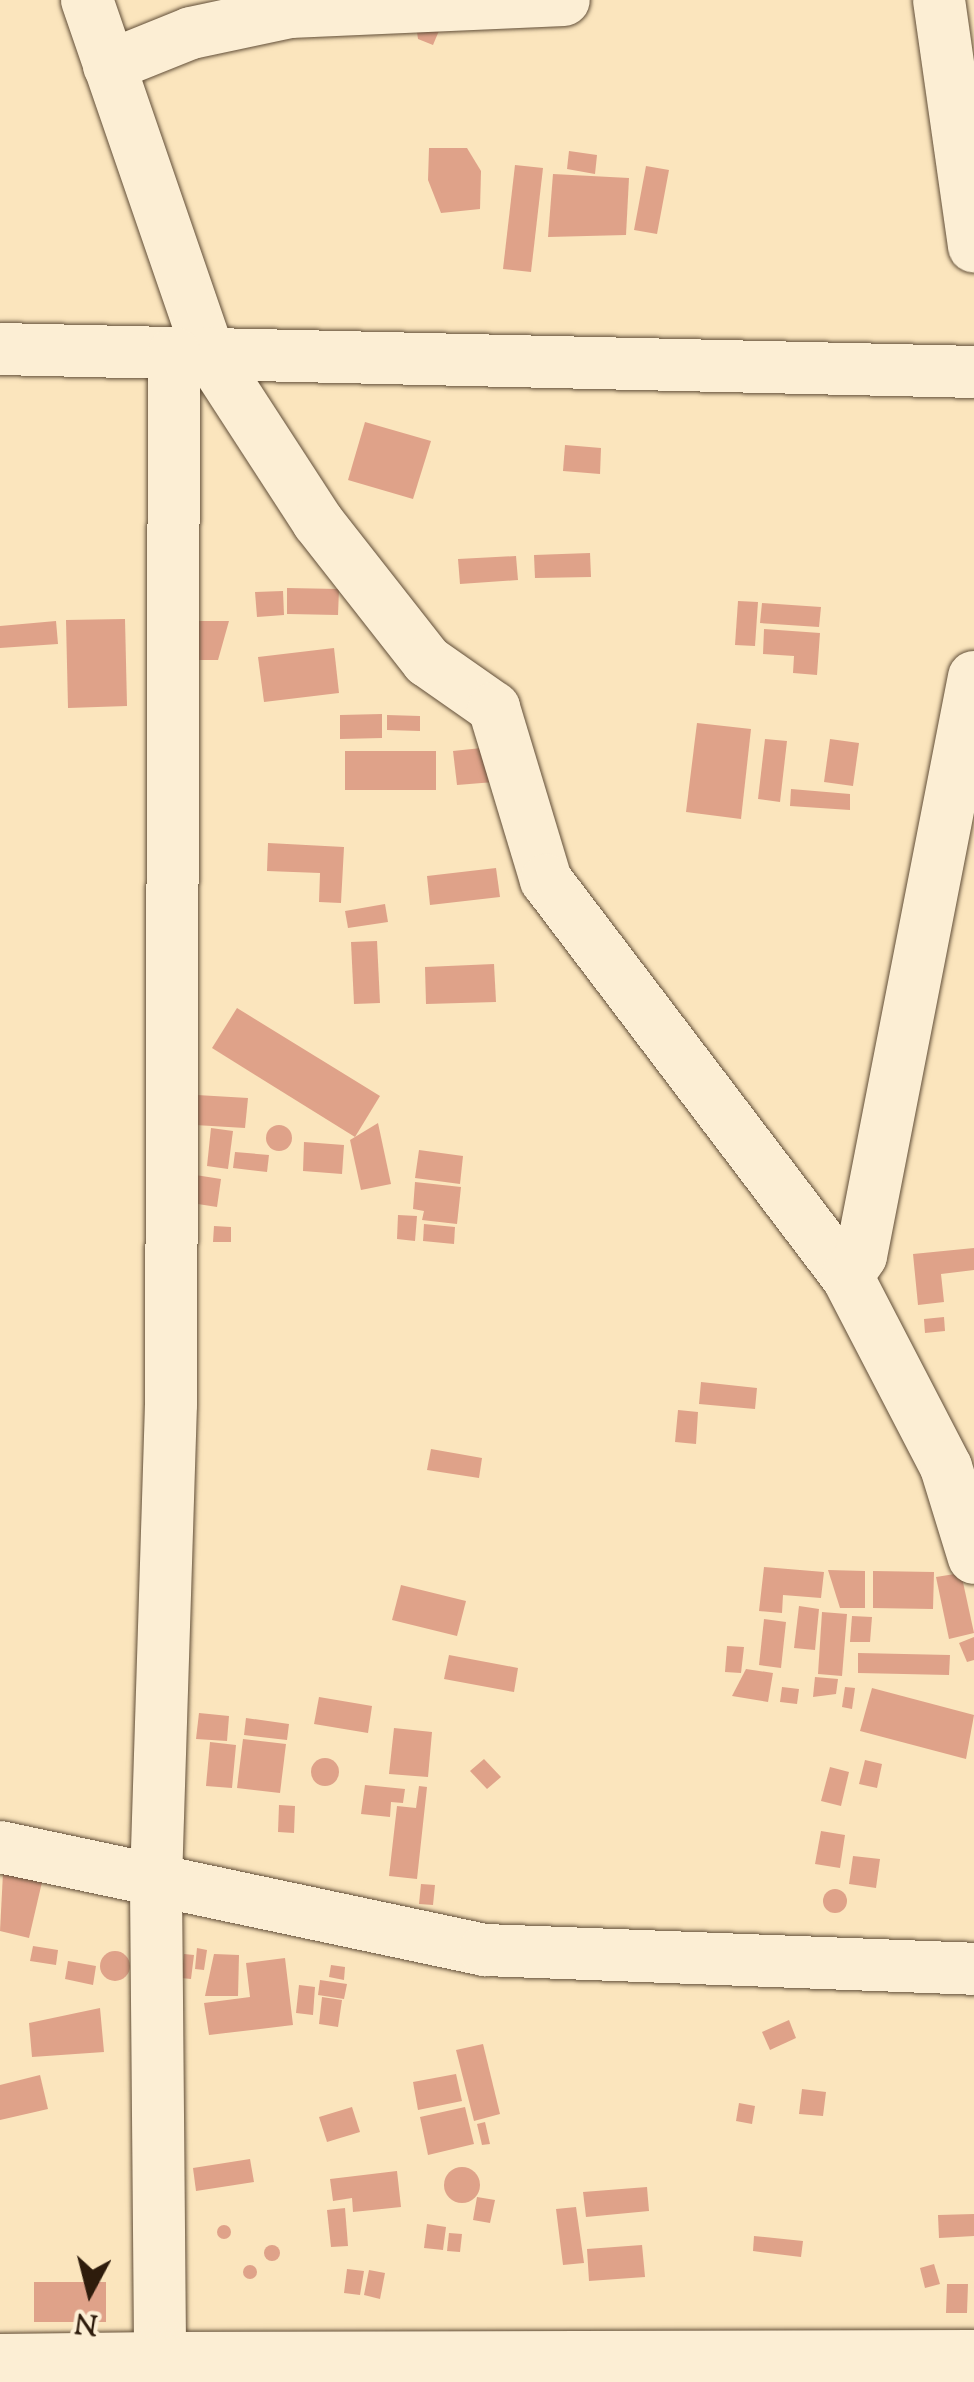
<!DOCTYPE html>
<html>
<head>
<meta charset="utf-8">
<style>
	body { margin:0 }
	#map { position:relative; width:974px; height:2382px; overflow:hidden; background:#fbe5bd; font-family:"Sorts Mill Goudy",serif }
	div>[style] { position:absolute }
	.building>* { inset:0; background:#dfa289 }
	.round { border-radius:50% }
	.roads { filter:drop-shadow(0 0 2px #614e38) drop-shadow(0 0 2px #614e38) }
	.minor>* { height:52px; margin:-26px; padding:0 26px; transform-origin:26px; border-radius:26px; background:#fceed4 }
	span { translate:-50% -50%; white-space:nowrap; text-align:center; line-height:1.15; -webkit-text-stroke:8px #fceed4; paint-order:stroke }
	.north { position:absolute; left:40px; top:2242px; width:100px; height:100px; -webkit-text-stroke:8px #fceed4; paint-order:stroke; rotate:187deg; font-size:28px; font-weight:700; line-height:40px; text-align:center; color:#2e1c0c }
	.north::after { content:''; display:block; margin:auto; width:35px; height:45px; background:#2e1c0c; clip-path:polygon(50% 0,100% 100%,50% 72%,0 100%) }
</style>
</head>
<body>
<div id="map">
	<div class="building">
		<div style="clip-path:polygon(441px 26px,433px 45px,418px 39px,417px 32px)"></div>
		<div style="clip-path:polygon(429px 148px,467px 148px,481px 171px,480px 209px,441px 213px,428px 180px)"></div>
		<div style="clip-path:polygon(569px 151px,597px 155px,595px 174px,567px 169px)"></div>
		<div style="clip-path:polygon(515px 165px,543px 168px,531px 272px,503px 269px)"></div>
		<div style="clip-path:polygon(646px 166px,669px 170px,657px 234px,634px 230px)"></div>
		<div style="clip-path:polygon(553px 174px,629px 178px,626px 235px,548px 237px)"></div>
		<div style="clip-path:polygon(365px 422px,431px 441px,413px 499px,348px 480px)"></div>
		<div style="clip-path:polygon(565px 445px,601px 448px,600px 474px,563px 471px)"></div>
		<div style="clip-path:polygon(590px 553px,591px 577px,535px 578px,534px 555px)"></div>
		<div style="clip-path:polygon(516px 556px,518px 580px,460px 584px,458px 559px)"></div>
		<div style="clip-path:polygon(287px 588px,339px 589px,338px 615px,287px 614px)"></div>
		<div style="clip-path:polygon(283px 591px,284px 615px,257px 617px,255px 592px)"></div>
		<div style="clip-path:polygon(738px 601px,758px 602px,755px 646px,735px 645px)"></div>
		<div style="clip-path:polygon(762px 603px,821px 607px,819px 627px,760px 623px)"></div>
		<div style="clip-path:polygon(125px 619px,127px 706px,68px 708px,66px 620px)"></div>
		<div style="clip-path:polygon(56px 621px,58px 644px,0 648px,0 626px)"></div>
		<div style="clip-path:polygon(195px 621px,229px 621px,218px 660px,195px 660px)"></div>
		<div style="clip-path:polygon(764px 629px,820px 633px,817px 675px,793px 673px,794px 656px,763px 654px)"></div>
		<div style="clip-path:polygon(334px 648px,339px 693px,264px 702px,258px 657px)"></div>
		<div style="clip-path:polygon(382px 714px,382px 738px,340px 739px,340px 715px)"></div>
		<div style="clip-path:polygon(387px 715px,420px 716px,420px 731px,387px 730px)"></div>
		<div style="clip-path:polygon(697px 723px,751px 729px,741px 819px,686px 812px)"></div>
		<div style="clip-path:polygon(765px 739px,787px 741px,780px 802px,758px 799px)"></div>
		<div style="clip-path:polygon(830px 739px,859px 743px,853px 786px,824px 782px)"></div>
		<div style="clip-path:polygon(491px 747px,494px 782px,457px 785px,453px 751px)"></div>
		<div style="clip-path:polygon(345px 751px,436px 751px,436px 790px,345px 790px)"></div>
		<div style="clip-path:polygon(791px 789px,850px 794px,850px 810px,790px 806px)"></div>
		<div style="clip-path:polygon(268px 843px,344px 847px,341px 903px,319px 902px,320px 873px,267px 871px)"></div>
		<div style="clip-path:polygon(496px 868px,500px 897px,430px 905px,427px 876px)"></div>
		<div style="clip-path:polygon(385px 904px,388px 922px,348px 928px,345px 911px)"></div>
		<div style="clip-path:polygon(377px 941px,380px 1003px,354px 1004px,351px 942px)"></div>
		<div style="clip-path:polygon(494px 964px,496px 1002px,426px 1004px,425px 967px)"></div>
		<div style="clip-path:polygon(237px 1008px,380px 1096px,355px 1137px,212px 1048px)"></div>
		<div style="clip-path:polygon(197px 1095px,248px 1098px,245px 1128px,195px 1125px)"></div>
		<div style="clip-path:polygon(378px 1123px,391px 1184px,361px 1190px,350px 1140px)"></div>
		<div class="round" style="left:266px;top:1125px;width:26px;height:26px"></div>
		<div style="clip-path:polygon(211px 1128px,233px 1131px,228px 1169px,207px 1166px)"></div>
		<div style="clip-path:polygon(304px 1142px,344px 1145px,342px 1174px,303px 1171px)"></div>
		<div style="clip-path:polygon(419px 1150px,463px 1156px,460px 1184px,415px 1178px)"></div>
		<div style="clip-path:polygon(235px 1152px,269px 1155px,267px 1172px,233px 1168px)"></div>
		<div style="clip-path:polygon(189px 1174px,221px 1179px,217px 1207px,185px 1202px)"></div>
		<div style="clip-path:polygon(415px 1182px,461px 1187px,457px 1224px,422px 1220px,424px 1211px,413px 1209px)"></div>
		<div style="clip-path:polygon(398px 1215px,417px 1216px,415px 1241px,397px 1239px)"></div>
		<div style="clip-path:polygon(424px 1224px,455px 1227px,454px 1244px,423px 1241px)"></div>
		<div style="clip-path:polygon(214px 1226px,231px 1227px,231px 1242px,213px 1242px)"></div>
		<div style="clip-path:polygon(974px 1248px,974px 1270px,941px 1274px,944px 1302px,918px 1305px,913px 1254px)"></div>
		<div style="clip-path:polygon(944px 1317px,945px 1331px,925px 1333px,924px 1319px)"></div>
		<div style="clip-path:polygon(701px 1382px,757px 1388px,755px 1409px,699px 1404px)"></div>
		<div style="clip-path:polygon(678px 1410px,698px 1412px,696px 1444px,675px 1442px)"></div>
		<div style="clip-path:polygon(431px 1449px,482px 1458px,479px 1478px,427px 1470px)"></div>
		<div style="clip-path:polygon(764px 1567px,824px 1572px,821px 1598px,783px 1595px,782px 1613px,759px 1611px)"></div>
		<div style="clip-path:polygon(828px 1570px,865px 1571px,865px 1608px,840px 1608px)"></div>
		<div style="clip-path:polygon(873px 1571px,934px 1572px,933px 1609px,873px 1608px)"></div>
		<div style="clip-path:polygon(961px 1573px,974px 1633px,949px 1639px,936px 1577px)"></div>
		<div style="clip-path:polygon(401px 1585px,466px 1601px,457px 1636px,392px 1620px)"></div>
		<div style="clip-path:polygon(799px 1606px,819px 1609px,815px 1650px,794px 1648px)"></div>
		<div style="clip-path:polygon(822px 1612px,847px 1614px,842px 1676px,818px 1674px)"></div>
		<div style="clip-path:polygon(852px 1616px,872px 1617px,870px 1642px,850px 1642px)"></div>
		<div style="clip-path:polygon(764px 1619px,786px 1622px,781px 1668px,759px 1665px)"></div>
		<div style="clip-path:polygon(974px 1637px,974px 1660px,967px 1662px,959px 1643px)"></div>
		<div style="clip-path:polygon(727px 1646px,744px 1647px,741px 1673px,725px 1672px)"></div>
		<div style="clip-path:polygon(858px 1653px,950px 1655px,949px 1675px,858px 1673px)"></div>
		<div style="clip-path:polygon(449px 1655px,518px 1668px,514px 1692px,444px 1679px)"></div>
		<div style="clip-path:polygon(746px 1669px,773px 1673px,768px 1702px,732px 1696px)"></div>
		<div style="clip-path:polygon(815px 1677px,838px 1679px,836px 1694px,813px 1697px)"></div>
		<div style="clip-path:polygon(782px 1687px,799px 1689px,797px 1704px,780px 1702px)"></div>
		<div style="clip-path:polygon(845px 1687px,855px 1688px,852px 1709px,842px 1707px)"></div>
		<div style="clip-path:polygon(872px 1688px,974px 1715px,966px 1759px,860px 1731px)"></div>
		<div style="clip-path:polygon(319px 1697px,372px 1706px,368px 1733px,314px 1724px)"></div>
		<div style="clip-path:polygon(199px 1713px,229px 1716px,227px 1741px,196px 1739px)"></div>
		<div style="clip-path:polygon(246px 1718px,289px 1724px,287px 1740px,244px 1735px)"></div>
		<div style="clip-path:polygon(394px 1728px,432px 1732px,428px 1777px,389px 1774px)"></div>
		<div style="clip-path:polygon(243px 1739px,286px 1744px,280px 1793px,237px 1788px)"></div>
		<div style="clip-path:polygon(210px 1742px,236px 1745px,232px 1788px,206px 1786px)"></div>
		<div class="round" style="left:311px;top:1758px;width:28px;height:28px"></div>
		<div style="clip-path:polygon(484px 1759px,501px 1777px,487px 1789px,470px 1771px)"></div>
		<div style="clip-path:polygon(865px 1760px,882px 1764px,877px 1788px,859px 1784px)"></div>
		<div style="clip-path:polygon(830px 1767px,849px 1772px,841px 1806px,821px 1801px)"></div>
		<div style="clip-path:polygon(365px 1785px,405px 1789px,403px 1803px,391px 1802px,390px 1817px,361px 1814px)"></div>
		<div style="clip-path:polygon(419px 1786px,427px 1787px,417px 1879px,389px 1876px,397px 1806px,416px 1808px)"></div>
		<div style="clip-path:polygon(279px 1805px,295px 1806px,294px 1833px,278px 1832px)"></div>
		<div style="clip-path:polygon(821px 1831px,845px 1835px,840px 1868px,815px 1864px)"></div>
		<div style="clip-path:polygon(853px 1856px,880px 1859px,876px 1888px,849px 1884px)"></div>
		<div style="clip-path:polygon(3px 1873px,42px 1882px,29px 1938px,0 1931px)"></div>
		<div style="clip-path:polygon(421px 1884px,435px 1885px,433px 1905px,419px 1904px)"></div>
		<div class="round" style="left:823px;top:1889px;width:24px;height:24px"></div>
		<div style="clip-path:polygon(33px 1946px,58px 1950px,56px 1965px,30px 1961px)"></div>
		<div style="clip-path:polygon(197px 1948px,207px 1950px,204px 1970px,195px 1969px)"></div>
		<div class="round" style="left:100px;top:1951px;width:30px;height:30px"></div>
		<div style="clip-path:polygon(184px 1954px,194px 1955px,191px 1979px,181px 1978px)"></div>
		<div style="clip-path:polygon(214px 1954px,239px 1955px,238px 1996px,205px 1996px)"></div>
		<div style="clip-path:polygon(285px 1958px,293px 2025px,209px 2035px,204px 2003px,250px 1997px,246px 1963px)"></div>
		<div style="clip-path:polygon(68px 1961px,96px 1966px,93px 1985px,65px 1979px)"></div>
		<div style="clip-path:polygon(331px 1965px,345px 1967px,344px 1980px,329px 1977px)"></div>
		<div style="clip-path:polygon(320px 1980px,347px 1984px,344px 1999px,318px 1995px)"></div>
		<div style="clip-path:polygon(299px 1985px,315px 1987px,313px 2015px,296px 2013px)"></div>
		<div style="clip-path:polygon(322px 1997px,342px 2000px,338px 2027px,319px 2024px)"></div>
		<div style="clip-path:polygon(100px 2008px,104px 2052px,32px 2057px,29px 2023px)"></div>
		<div style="clip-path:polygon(789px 2020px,796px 2038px,770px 2050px,762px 2032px)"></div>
		<div style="clip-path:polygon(483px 2044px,500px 2114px,474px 2121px,456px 2050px)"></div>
		<div style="clip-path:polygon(456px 2074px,462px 2101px,418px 2110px,413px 2082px)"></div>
		<div style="clip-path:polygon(40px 2075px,48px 2109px,0 2120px,0 2085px)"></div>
		<div style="clip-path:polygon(802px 2089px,826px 2092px,823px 2116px,799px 2114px)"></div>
		<div style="clip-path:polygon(739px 2103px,755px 2106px,752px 2124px,736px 2121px)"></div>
		<div style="clip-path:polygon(352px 2107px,360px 2132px,327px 2142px,319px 2117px)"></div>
		<div style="clip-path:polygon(465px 2107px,474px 2144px,428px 2155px,420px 2117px)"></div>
		<div style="clip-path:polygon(485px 2122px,490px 2144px,482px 2145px,477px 2124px)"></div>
		<div style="clip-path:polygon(250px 2159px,254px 2182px,196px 2191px,193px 2168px)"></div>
		<div class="round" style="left:444px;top:2167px;width:36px;height:36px"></div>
		<div style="clip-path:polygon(397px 2171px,401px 2207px,353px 2212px,352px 2198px,333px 2201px,330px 2179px)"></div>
		<div style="clip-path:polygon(647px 2187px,649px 2211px,586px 2217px,583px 2192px)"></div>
		<div style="clip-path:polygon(477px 2197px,495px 2200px,490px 2223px,473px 2220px)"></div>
		<div style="clip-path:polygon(576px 2207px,584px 2263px,563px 2265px,556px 2209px)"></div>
		<div style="clip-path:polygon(345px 2208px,348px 2246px,331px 2247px,327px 2210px)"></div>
		<div style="clip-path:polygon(974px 2214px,974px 2236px,939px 2238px,938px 2215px)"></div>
		<div style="clip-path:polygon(427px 2224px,446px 2227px,443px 2250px,424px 2248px)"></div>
		<div class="round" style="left:217px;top:2225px;width:14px;height:14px"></div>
		<div style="clip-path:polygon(449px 2233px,462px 2234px,460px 2252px,447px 2251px)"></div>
		<div style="clip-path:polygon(754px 2236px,803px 2241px,801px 2257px,753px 2251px)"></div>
		<div style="clip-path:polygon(642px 2245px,645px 2277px,589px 2281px,587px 2249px)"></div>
		<div class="round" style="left:264px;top:2245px;width:16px;height:16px"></div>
		<div style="clip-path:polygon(934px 2264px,940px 2284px,925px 2288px,920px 2268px)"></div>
		<div class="round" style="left:243px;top:2265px;width:14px;height:14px"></div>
		<div style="clip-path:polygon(347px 2269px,364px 2271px,360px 2295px,344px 2293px)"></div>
		<div style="clip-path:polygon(369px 2270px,385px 2273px,380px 2299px,364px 2295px)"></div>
		<div style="clip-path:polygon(34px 2282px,106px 2282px,106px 2322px,34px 2322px)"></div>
		<div style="clip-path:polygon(947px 2284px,968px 2284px,967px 2313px,946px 2313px)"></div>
	</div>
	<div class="roads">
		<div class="minor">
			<div style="left:87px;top:0;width:374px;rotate:71deg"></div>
			<div style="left:209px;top:354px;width:200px;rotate:57deg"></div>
			<div style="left:318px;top:522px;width:177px;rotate:51.9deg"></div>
			<div style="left:427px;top:661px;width:82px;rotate:35deg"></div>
			<div style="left:494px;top:708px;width:180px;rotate:73.2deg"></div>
			<div style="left:546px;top:880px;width:497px;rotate:52.8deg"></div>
			<div style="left:847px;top:1276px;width:215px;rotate:62.6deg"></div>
			<div style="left:946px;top:1467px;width:95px;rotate:72.9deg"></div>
			<div style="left:939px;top:0;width:249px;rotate:81.9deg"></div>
			<div style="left:109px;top:66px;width:88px;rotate:-21.9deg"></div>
			<div style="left:191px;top:33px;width:101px;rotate:-12deg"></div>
			<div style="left:290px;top:12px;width:274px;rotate:-2.5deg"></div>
			<div style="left:0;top:349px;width:974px;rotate:1.35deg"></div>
			<div style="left:174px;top:353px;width:1051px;rotate:90.16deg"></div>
			<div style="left:171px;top:1404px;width:482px;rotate:91.8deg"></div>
			<div style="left:156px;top:1886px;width:472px;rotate:89.5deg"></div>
			<div style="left:160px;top:2358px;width:814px;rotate:-0.14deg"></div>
			<div style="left:847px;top:1276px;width:24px;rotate:-55deg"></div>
			<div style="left:861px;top:1256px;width:590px;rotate:-78.96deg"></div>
			<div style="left:0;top:1847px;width:496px;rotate:12deg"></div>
			<div style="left:485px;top:1950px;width:489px;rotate:2.2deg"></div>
			<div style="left:0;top:2360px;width:160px;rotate:-0.7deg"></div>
			<div style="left:160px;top:2358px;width:24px;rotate:90deg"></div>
		</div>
	</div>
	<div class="north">N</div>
</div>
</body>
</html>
